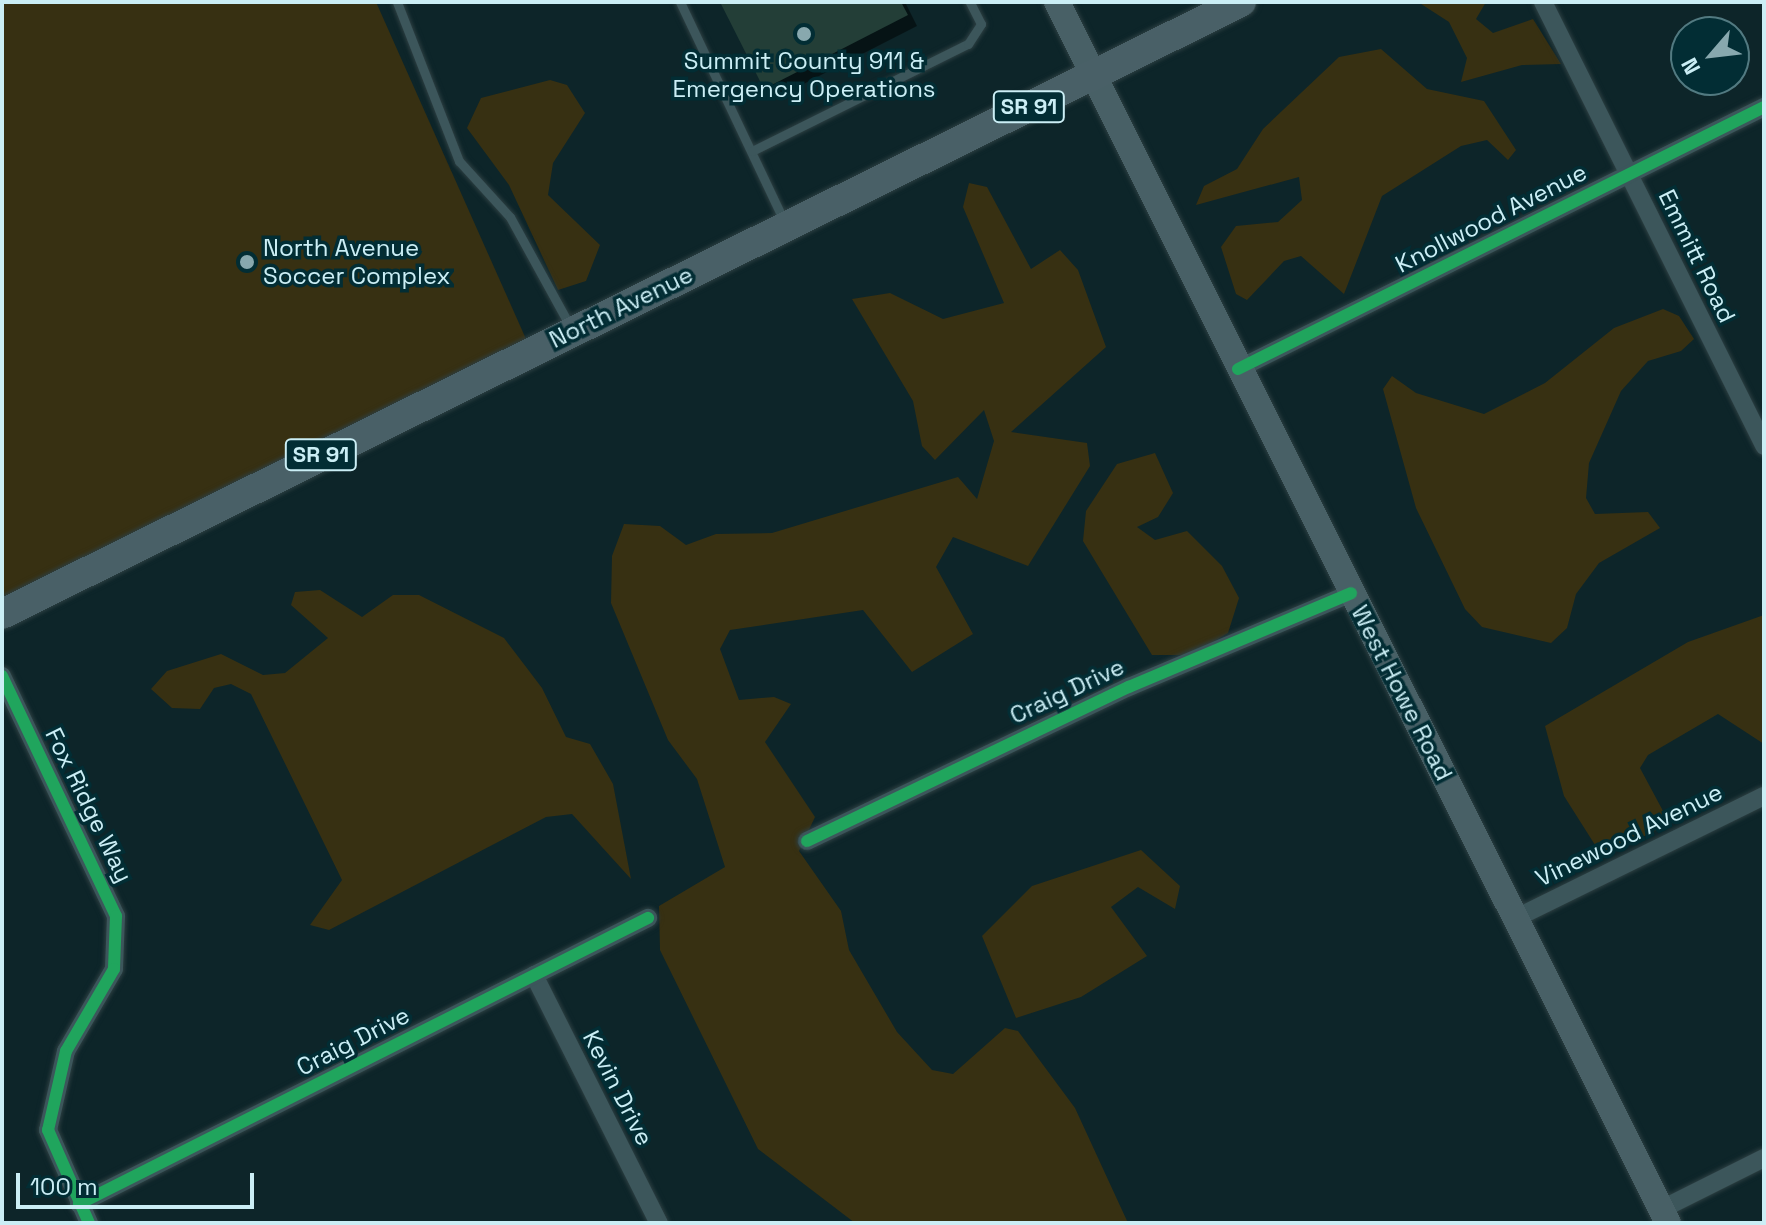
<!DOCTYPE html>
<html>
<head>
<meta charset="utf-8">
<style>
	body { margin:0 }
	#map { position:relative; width:1766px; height:1225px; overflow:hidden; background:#0d2529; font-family:"Space Grotesk",sans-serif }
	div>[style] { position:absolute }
	.green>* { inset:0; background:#373012 }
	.shadow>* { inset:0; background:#0007 }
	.building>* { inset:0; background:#233e37 }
	.roads { filter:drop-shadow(0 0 2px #2d3f42) drop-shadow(0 0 2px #2d3f42) }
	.lane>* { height:9px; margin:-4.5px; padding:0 4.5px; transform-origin:4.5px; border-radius:4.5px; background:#3c565b }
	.street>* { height:18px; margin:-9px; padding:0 9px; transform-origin:9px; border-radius:9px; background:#3c565b }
	.secondary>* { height:26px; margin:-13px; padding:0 13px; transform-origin:13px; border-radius:13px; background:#486066 }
	.primary>* { height:30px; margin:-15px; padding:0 15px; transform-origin:15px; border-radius:15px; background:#496067 }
	.cycleway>* { height:12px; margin:-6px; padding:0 6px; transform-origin:6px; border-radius:6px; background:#20a55d }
	.dots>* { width:22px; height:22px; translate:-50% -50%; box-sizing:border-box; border:4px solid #022d34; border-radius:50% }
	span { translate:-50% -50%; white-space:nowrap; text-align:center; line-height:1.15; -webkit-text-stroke:7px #022d34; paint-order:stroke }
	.shield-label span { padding:2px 6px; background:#022d34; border:2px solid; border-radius:6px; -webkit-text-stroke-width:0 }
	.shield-label { font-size:22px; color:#cbeef5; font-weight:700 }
	.poi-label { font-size:24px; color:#cbeef5 }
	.left { translate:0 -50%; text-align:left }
	.street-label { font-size:24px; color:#cbeef5 }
	.frame { position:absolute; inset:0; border:4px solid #cbeef5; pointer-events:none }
	.north { position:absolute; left:1670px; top:16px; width:80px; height:80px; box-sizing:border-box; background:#022d34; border:2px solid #527a81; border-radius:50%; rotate:242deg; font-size:22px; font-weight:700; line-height:32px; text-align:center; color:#cbeef5 }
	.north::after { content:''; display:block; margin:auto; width:28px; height:36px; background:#88a8ae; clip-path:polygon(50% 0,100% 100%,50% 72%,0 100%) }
	.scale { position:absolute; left:16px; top:1173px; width:238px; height:36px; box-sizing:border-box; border:4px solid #cbeef5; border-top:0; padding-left:10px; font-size:24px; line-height:28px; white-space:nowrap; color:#cbeef5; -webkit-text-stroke:6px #022d34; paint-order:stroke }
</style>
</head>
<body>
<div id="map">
	<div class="green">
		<div style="clip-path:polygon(2px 2px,376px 2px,526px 339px,2px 602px)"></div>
		<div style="clip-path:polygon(1418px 2px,1486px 2px,1476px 19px,1493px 33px,1533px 19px,1561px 64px,1522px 65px,1461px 82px,1467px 58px,1449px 22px)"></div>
		<div style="clip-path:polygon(1381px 49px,1427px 89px,1484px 101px,1516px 150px,1508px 160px,1487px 140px,1461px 146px,1382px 196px,1344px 294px,1301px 256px,1284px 261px,1247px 300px,1236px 294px,1221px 247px,1236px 226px,1278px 222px,1302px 200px,1299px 177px,1196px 205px,1204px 186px,1237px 169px,1263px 129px,1339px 57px)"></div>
		<div style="clip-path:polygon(550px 80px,567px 85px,585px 113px,553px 163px,548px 195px,600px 245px,586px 281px,558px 290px,509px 185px,467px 128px,481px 98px)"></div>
		<div style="clip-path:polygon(969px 183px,987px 187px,1031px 269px,1060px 250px,1078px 270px,1106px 347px,1011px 432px,1087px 443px,1090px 466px,1028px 566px,953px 537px,936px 567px,973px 634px,912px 672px,863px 610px,730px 630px,720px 649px,739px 700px,774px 697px,791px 704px,765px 742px,815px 817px,799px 851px,841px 911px,849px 950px,897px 1032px,932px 1070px,953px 1074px,1005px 1028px,1018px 1031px,1075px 1108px,1128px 1223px,855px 1223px,758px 1149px,660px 950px,659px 906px,725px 867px,697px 779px,668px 740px,611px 603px,612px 556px,624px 524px,660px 526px,686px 545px,716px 534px,772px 533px,958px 477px,977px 499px,994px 441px,984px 410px,935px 460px,922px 446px,913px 401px,852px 299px,890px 293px,943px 319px,1004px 303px,963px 207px)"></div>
		<div style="clip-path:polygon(1663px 309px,1679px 316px,1694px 339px,1681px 351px,1648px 361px,1621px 391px,1589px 463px,1586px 498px,1595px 514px,1648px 512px,1660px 528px,1599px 563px,1576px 594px,1567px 628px,1551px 643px,1482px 627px,1465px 609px,1416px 508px,1383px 389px,1392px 376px,1416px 393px,1484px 414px,1545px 383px,1614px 328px)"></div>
		<div style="clip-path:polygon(1155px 453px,1173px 493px,1158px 517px,1137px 527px,1155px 540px,1187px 531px,1222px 566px,1239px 598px,1228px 633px,1191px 655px,1152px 655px,1083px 541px,1086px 511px,1117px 464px)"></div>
		<div style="clip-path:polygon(320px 590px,362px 617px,393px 595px,419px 595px,504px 638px,542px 688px,566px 737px,590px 744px,613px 784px,631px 879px,572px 814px,546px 817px,329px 930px,310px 925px,342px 880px,251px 694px,231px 684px,214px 688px,200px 709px,172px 708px,151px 689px,167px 671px,221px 654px,263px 675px,285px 673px,328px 638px,291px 605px,295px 592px)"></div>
		<div style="clip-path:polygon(1764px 615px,1764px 744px,1718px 714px,1648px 755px,1640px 768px,1670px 824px,1602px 856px,1564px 796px,1545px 726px,1688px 642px)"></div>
		<div style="clip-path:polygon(1141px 850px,1180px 886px,1175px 909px,1138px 887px,1111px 907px,1147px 956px,1081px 997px,1016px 1018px,982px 936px,1032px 886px)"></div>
	</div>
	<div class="shadow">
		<div style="clip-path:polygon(722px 2px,905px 2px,917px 26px,776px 98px)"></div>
	</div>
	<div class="building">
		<div style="clip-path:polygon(720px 2px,901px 2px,908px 15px,764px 89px)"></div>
	</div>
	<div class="roads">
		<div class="lane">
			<div style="left:397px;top:2px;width:171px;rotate:68.7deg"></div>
			<div style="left:459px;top:161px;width:76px;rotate:47.7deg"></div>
			<div style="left:510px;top:217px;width:127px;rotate:61.2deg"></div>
			<div style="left:680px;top:2px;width:245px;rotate:64.6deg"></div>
			<div style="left:752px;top:151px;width:241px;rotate:-26.4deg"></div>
			<div style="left:968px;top:44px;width:24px;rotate:-57deg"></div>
			<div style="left:981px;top:24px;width:25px;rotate:-117deg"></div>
		</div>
		<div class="street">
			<div style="left:1543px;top:2px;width:496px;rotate:63.5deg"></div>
			<div style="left:1238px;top:369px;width:588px;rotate:-26.48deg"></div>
			<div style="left:2px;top:676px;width:266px;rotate:64.6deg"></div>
			<div style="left:116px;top:916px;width:53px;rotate:92.2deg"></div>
			<div style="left:114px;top:969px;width:95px;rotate:120.3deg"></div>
			<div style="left:66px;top:1051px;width:81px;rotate:102.8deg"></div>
			<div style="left:48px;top:1130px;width:102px;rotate:66.2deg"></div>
			<div style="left:807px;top:841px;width:357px;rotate:-25.6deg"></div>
			<div style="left:1129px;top:687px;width:241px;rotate:-22.9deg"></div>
			<div style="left:1516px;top:918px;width:276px;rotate:-26.2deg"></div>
			<div style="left:534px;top:975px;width:278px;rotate:63.3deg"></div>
			<div style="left:79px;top:1204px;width:637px;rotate:-26.69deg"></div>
			<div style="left:1662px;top:1209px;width:114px;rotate:-26.6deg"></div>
		</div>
		<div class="secondary">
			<div style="left:1057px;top:2px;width:1365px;rotate:63.42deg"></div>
		</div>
		<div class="primary">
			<div style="left:2px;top:614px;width:1382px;rotate:-26.29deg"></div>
		</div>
	</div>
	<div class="cycleway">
		<div style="left:1238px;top:369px;width:588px;rotate:-26.48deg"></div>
		<div style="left:2px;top:676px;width:266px;rotate:64.6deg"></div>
		<div style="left:116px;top:916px;width:53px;rotate:92.2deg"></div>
		<div style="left:114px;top:969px;width:95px;rotate:120.3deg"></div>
		<div style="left:66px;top:1051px;width:81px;rotate:102.8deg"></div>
		<div style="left:48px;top:1130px;width:102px;rotate:66.2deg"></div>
		<div style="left:807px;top:841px;width:357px;rotate:-25.6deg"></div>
		<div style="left:1129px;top:687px;width:241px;rotate:-22.9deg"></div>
		<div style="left:79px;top:1204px;width:637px;rotate:-26.69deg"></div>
	</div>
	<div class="dots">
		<div style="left:804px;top:34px;background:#88a8ae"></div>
		<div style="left:247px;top:262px;background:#88a8ae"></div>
	</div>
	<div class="shield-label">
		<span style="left:1029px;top:107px">SR 91</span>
		<span style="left:321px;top:455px">SR 91</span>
	</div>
	<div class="poi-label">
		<span style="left:804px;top:75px">Summit County 911 &amp;<br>Emergency Operations</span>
		<span class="left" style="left:263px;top:262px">North Avenue<br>Soccer Complex</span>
	</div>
	<div class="street-label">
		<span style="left:1491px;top:218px;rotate:-27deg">Knollwood Avenue</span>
		<span style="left:1697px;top:256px;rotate:64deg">Emmitt Road</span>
		<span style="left:621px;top:307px;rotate:-26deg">North Avenue</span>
		<span style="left:1067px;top:691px;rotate:-25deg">Craig Drive</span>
		<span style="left:1402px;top:693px;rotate:63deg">West Howe Road</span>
		<span style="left:89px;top:805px;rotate:64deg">Fox Ridge Way</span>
		<span style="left:1629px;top:835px;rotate:-26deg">Vinewood Avenue</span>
		<span style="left:353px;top:1041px;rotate:-27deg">Craig Drive</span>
		<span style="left:618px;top:1088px;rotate:63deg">Kevin Drive</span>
	</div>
	<div class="frame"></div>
	<div class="north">N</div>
	<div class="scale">100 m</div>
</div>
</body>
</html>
